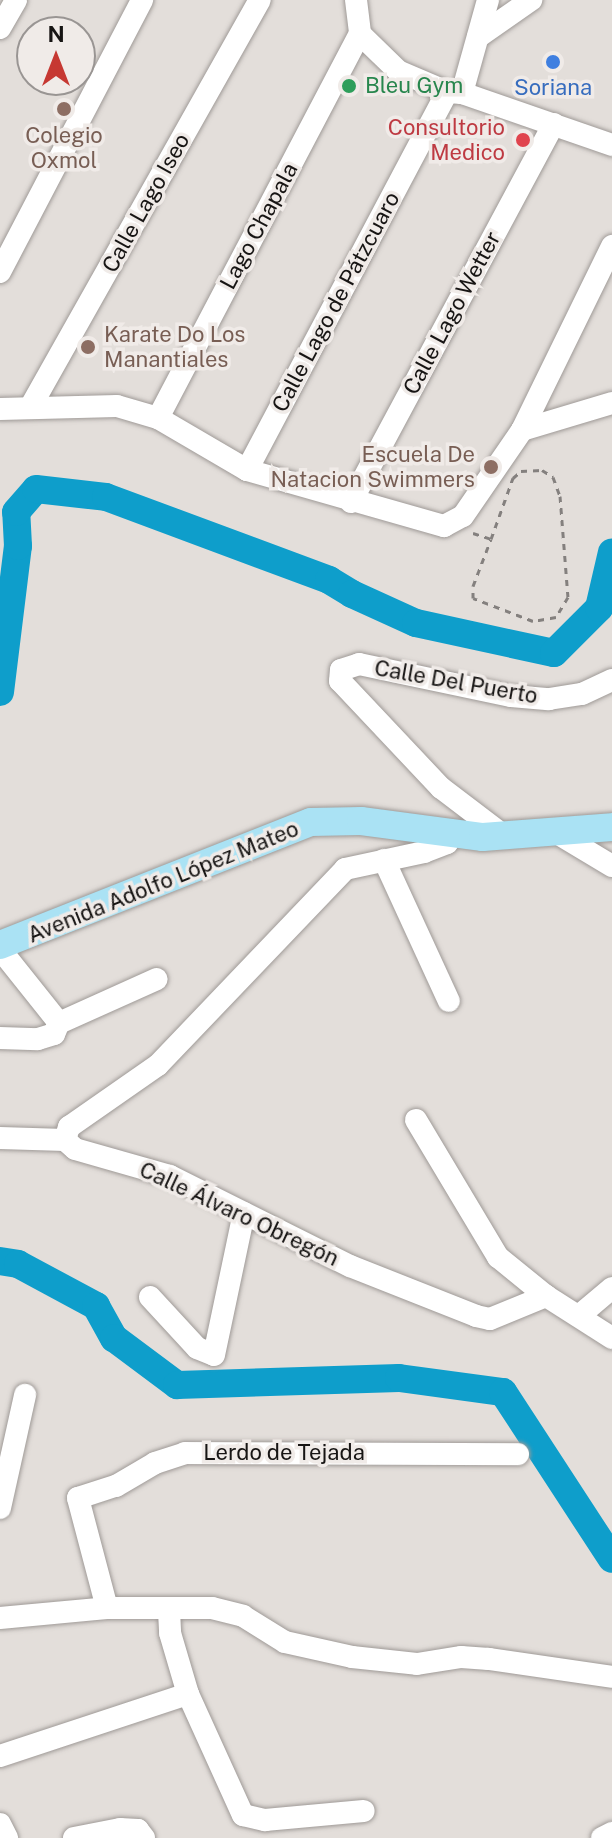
<!DOCTYPE html>
<html>
<head>
<meta charset="utf-8">
<style>
	body { margin:0 }
	#map { position:relative; width:612px; height:1838px; overflow:hidden; background:#e3deda; font-family:"Public Sans",sans-serif }
	div>[style] { position:absolute }
	.river>* { height:28px; margin:-14px; padding:0 14px; transform-origin:14px; border-radius:14px; background:#0e9ecb }
	.path>* { height:3px; margin-top:-1.5px; transform-origin:0; background:repeating-linear-gradient(90deg,#84807e 0 6px,transparent 0 12px) }
	.roads { filter:drop-shadow(0 0 2px #9f9a97) drop-shadow(0 0 2px #9f9a97) }
	.minor>* { height:22px; margin:-11px; padding:0 11px; transform-origin:11px; border-radius:11px; background:#fff }
	.major>* { height:28px; margin:-14px; padding:0 14px; transform-origin:14px; border-radius:14px; background:#aae2f4 }
	.dots>* { width:22px; height:22px; translate:-50% -50%; box-sizing:border-box; border:4px solid #f0ebe8; border-radius:50% }
	span { translate:-50% -50%; white-space:nowrap; text-align:center; line-height:1.15; -webkit-text-stroke:7px #f0ebe8; paint-order:stroke }
	.leisure-label { font-size:22px; color:#27864d }
	.left { translate:0 -50%; text-align:left }
	.shop-label { font-size:22px; color:#366cbe }
	.health-label { font-size:22px; color:#be3a42 }
	.right { translate:-100% -50%; text-align:right }
	.education-label { font-size:22px; color:#785e54 }
	.street-label { font-size:22px; color:#171514 }
	.north { position:absolute; left:16px; top:16px; width:80px; height:80px; box-sizing:border-box; background:#f0ebe8; border:2px solid #999593; border-radius:50%; rotate:0deg; font-size:22px; font-weight:700; line-height:32px; text-align:center; color:#171514 }
	.north::after { content:''; display:block; margin:auto; width:28px; height:36px; background:#c63832; clip-path:polygon(50% 0,100% 100%,50% 72%,0 100%) }
</style>
</head>
<body>
<div id="map">
	<div class="river">
		<div style="left:0;top:692px;width:147px;rotate:-83deg"></div>
		<div style="left:18px;top:546px;width:34px;rotate:-93deg"></div>
		<div style="left:16px;top:512px;width:30px;rotate:-49deg"></div>
		<div style="left:36px;top:489px;width:70px;rotate:6.5deg"></div>
		<div style="left:106px;top:497px;width:238px;rotate:20.4deg"></div>
		<div style="left:329px;top:580px;width:27px;rotate:31deg"></div>
		<div style="left:352px;top:594px;width:70px;rotate:24.4deg"></div>
		<div style="left:416px;top:623px;width:141px;rotate:12.3deg"></div>
		<div style="left:554px;top:653px;width:64px;rotate:-45deg"></div>
		<div style="left:599px;top:608px;width:57px;rotate:-76.9deg"></div>
		<div style="left:0;top:1261px;width:18px;rotate:9deg"></div>
		<div style="left:18px;top:1264px;width:89px;rotate:28.3deg"></div>
		<div style="left:96px;top:1306px;width:37px;rotate:61deg"></div>
		<div style="left:114px;top:1338px;width:79px;rotate:36.7deg"></div>
		<div style="left:177px;top:1385px;width:222px;rotate:-1.8deg"></div>
		<div style="left:399px;top:1378px;width:105px;rotate:7.7deg"></div>
		<div style="left:503px;top:1392px;width:199px;rotate:56.9deg"></div>
	</div>
	<div class="path">
		<div style="left:473px;top:533px;width:19px;rotate:18deg"></div>
		<div style="left:491px;top:539px;width:65px;rotate:-70.2deg"></div>
		<div style="left:513px;top:478px;width:11px;rotate:-41deg"></div>
		<div style="left:521px;top:471px;width:21px;rotate:-3deg"></div>
		<div style="left:542px;top:470px;width:13px;rotate:32deg"></div>
		<div style="left:553px;top:477px;width:20px;rotate:70deg"></div>
		<div style="left:560px;top:496px;width:101px;rotate:85.5deg"></div>
		<div style="left:568px;top:597px;width:23px;rotate:121deg"></div>
		<div style="left:556px;top:617px;width:23px;rotate:170deg"></div>
		<div style="left:533px;top:621px;width:64px;rotate:-159deg"></div>
		<div style="left:473px;top:598px;width:12px;rotate:-90deg"></div>
		<div style="left:473px;top:586px;width:50px;rotate:-69deg"></div>
	</div>
	<div class="roads">
		<div class="minor">
			<div style="left:356px;top:0;width:34px;rotate:83deg"></div>
			<div style="left:360px;top:34px;width:53px;rotate:44.2deg"></div>
			<div style="left:398px;top:71px;width:53px;rotate:23.2deg"></div>
			<div style="left:447px;top:92px;width:15px;rotate:4deg"></div>
			<div style="left:462px;top:93px;width:159px;rotate:19.1deg"></div>
			<div style="left:0;top:28px;width:32px;rotate:-60deg"></div>
			<div style="left:478px;top:37px;width:65px;rotate:-34.9deg"></div>
			<div style="left:462px;top:93px;width:97px;rotate:-74.4deg"></div>
			<div style="left:0;top:272px;width:307px;rotate:-62.4deg"></div>
			<div style="left:31px;top:406px;width:466px;rotate:-60.6deg"></div>
			<div style="left:0;top:409px;width:117px;rotate:-1.5deg"></div>
			<div style="left:117px;top:406px;width:43px;rotate:16.3deg"></div>
			<div style="left:158px;top:418px;width:103px;rotate:30.3deg"></div>
			<div style="left:247px;top:470px;width:205px;rotate:15.9deg"></div>
			<div style="left:444px;top:526px;width:21px;rotate:-28deg"></div>
			<div style="left:463px;top:516px;width:104px;rotate:-55.5deg"></div>
			<div style="left:522px;top:430px;width:94px;rotate:-16.7deg"></div>
			<div style="left:158px;top:418px;width:434px;rotate:-62.3deg"></div>
			<div style="left:522px;top:430px;width:205px;rotate:-63.9deg"></div>
			<div style="left:247px;top:470px;width:428px;rotate:-62.1deg"></div>
			<div style="left:351px;top:502px;width:429px;rotate:-61.8deg"></div>
			<div style="left:552px;top:830px;width:70px;rotate:31deg"></div>
			<div style="left:503px;top:835px;width:78px;rotate:-142.8deg"></div>
			<div style="left:441px;top:788px;width:147px;rotate:-133.3deg"></div>
			<div style="left:340px;top:681px;width:11px;rotate:-85deg"></div>
			<div style="left:341px;top:670px;width:19px;rotate:-18deg"></div>
			<div style="left:359px;top:664px;width:155px;rotate:11.9deg"></div>
			<div style="left:511px;top:696px;width:38px;rotate:5deg"></div>
			<div style="left:549px;top:699px;width:33px;rotate:-9deg"></div>
			<div style="left:582px;top:694px;width:33px;rotate:-25deg"></div>
			<div style="left:384px;top:860px;width:155px;rotate:65.3deg"></div>
			<div style="left:0;top:949px;width:95px;rotate:51.4deg"></div>
			<div style="left:0;top:1038px;width:38px;rotate:2deg"></div>
			<div style="left:38px;top:1039px;width:17px;rotate:-17deg"></div>
			<div style="left:54px;top:1034px;width:12px;rotate:-66deg"></div>
			<div style="left:59px;top:1023px;width:107px;rotate:-24.2deg"></div>
			<div style="left:416px;top:1120px;width:160px;rotate:59.1deg"></div>
			<div style="left:498px;top:1257px;width:62px;rotate:39.1deg"></div>
			<div style="left:546px;top:1296px;width:78px;rotate:32.5deg"></div>
			<div style="left:0;top:1138px;width:65px;rotate:1.8deg"></div>
			<div style="left:65px;top:1140px;width:13px;rotate:42deg"></div>
			<div style="left:75px;top:1149px;width:99px;rotate:15.9deg"></div>
			<div style="left:170px;top:1176px;width:201px;rotate:26.6deg"></div>
			<div style="left:350px;top:1266px;width:136px;rotate:21.6deg"></div>
			<div style="left:476px;top:1316px;width:14px;rotate:12deg"></div>
			<div style="left:490px;top:1319px;width:61px;rotate:-22.3deg"></div>
			<div style="left:65px;top:1140px;width:14px;rotate:-73deg"></div>
			<div style="left:69px;top:1127px;width:108px;rotate:-34.9deg"></div>
			<div style="left:158px;top:1065px;width:271px;rotate:-46.3deg"></div>
			<div style="left:345px;top:869px;width:81px;rotate:-12.1deg"></div>
			<div style="left:424px;top:852px;width:25px;rotate:-21deg"></div>
			<div style="left:447px;top:843px;width:11px;rotate:-75deg"></div>
			<div style="left:150px;top:1297px;width:69px;rotate:47.3deg"></div>
			<div style="left:197px;top:1348px;width:18px;rotate:22deg"></div>
			<div style="left:214px;top:1355px;width:145px;rotate:-78.1deg"></div>
			<div style="left:580px;top:1315px;width:42px;rotate:-40.2deg"></div>
			<div style="left:0;top:1508px;width:116px;rotate:-77.5deg"></div>
			<div style="left:107px;top:1608px;width:114px;rotate:-104.8deg"></div>
			<div style="left:78px;top:1498px;width:40px;rotate:-18deg"></div>
			<div style="left:116px;top:1486px;width:45px;rotate:-30.5deg"></div>
			<div style="left:155px;top:1463px;width:32px;rotate:-18deg"></div>
			<div style="left:185px;top:1453px;width:333px;rotate:0.2deg"></div>
			<div style="left:169px;top:1611px;width:22px;rotate:87deg"></div>
			<div style="left:170px;top:1633px;width:64px;rotate:73.6deg"></div>
			<div style="left:188px;top:1694px;width:133px;rotate:65.6deg"></div>
			<div style="left:243px;top:1815px;width:23px;rotate:13deg"></div>
			<div style="left:265px;top:1820px;width:99px;rotate:-5.2deg"></div>
			<div style="left:0;top:1618px;width:107px;rotate:-5.3deg"></div>
			<div style="left:107px;top:1608px;width:105px"></div>
			<div style="left:212px;top:1608px;width:32px;rotate:14deg"></div>
			<div style="left:243px;top:1616px;width:49px;rotate:31.8deg"></div>
			<div style="left:285px;top:1642px;width:69px;rotate:12.6deg"></div>
			<div style="left:352px;top:1657px;width:65px;rotate:6.1deg"></div>
			<div style="left:417px;top:1664px;width:45px;rotate:-9deg"></div>
			<div style="left:461px;top:1657px;width:28px;rotate:4deg"></div>
			<div style="left:489px;top:1659px;width:124px;rotate:8.3deg"></div>
			<div style="left:0;top:1756px;width:198px;rotate:-18.3deg"></div>
			<div style="left:0;top:1824px;width:16px;rotate:63deg"></div>
			<div style="left:74px;top:1838px;width:47px;rotate:-11.1deg"></div>
			<div style="left:120px;top:1829px;width:18px;rotate:3deg"></div>
			<div style="left:138px;top:1830px;width:10px;rotate:53deg"></div>
			<div style="left:602px;top:1838px;width:11px;rotate:-27deg"></div>
		</div>
		<div class="major">
			<div style="left:0;top:945px;width:334px;rotate:-21.6deg"></div>
			<div style="left:311px;top:822px;width:50px;rotate:-1.1deg"></div>
			<div style="left:361px;top:821px;width:123px;rotate:7.5deg"></div>
			<div style="left:483px;top:837px;width:129px;rotate:-4.4deg"></div>
		</div>
	</div>
	<div class="dots">
		<div style="left:553px;top:62px;background:#3f7fe0"></div>
		<div style="left:349px;top:86px;background:#2e9e5b"></div>
		<div style="left:64px;top:109px;background:#8d6e63"></div>
		<div style="left:523px;top:140px;background:#e0444e"></div>
		<div style="left:88px;top:347px;background:#8d6e63"></div>
		<div style="left:491px;top:467px;background:#8d6e63"></div>
	</div>
	<div class="leisure-label">
		<span class="left" style="left:365px;top:86px">Bleu Gym</span>
	</div>
	<div class="shop-label">
		<span style="left:553px;top:88px">Soriana</span>
	</div>
	<div class="health-label">
		<span class="right" style="left:505px;top:140px">Consultorio<br>Medico</span>
	</div>
	<div class="education-label">
		<span style="left:64px;top:148px">Colegio<br>Oxmol</span>
		<span class="left" style="left:104px;top:347px">Karate Do Los<br>Manantiales</span>
		<span class="right" style="left:475px;top:467px">Escuela De<br>Natacion Swimmers</span>
	</div>
	<div class="street-label">
		<span style="left:146px;top:203px;rotate:-61deg">Calle Lago Iseo</span>
		<span style="left:259px;top:226px;rotate:-62deg">Lago Chapala</span>
		<span style="left:336px;top:302px;rotate:-62deg">Calle Lago de Pátzcuaro</span>
		<span style="left:452px;top:313px;rotate:-62deg">Calle Lago Wetter</span>
		<span style="left:456px;top:682px;rotate:10deg">Calle Del Puerto</span>
		<span style="left:163px;top:882px;rotate:-22deg">Avenida Adolfo López Mateo</span>
		<span style="left:239px;top:1214px;rotate:25deg">Calle Álvaro Obregón</span>
		<span style="left:284px;top:1453px">Lerdo de Tejada</span>
	</div>
	<div class="north">N</div>
</div>
</body>
</html>
